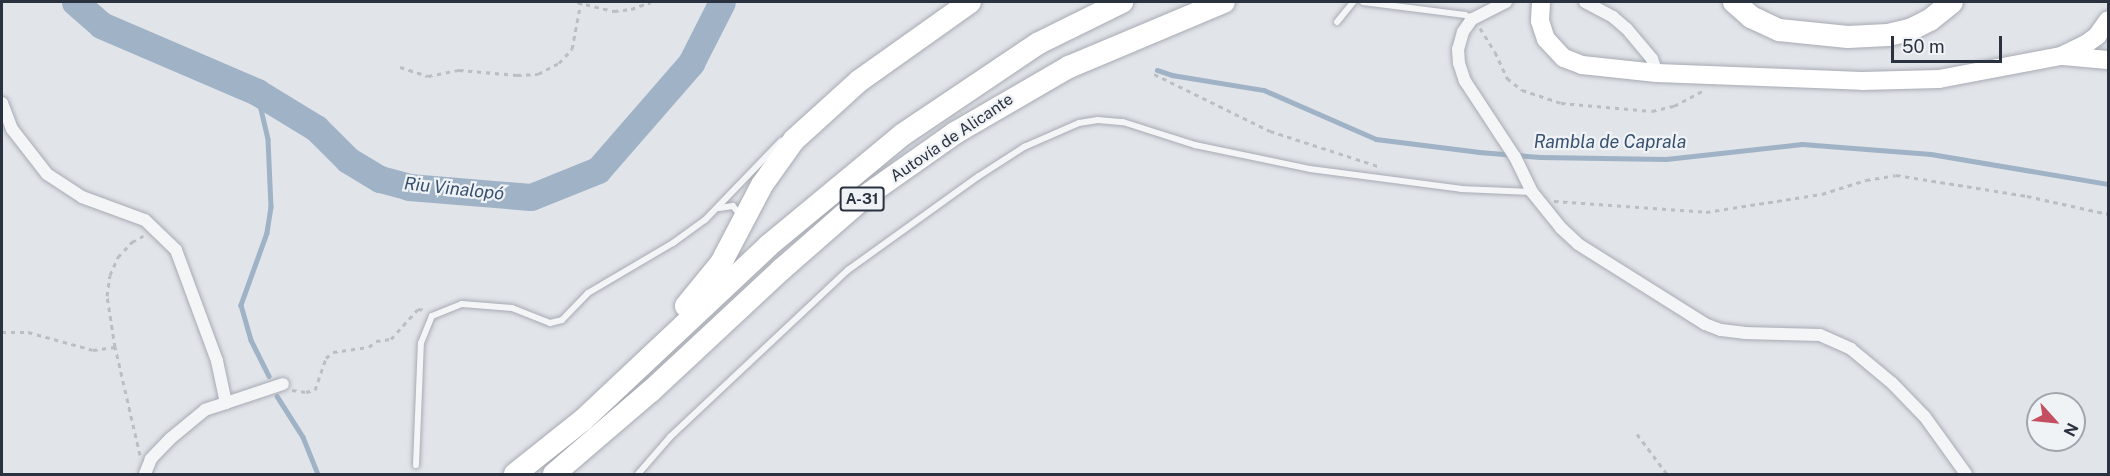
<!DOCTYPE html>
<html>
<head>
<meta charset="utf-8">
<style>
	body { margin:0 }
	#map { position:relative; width:2110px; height:476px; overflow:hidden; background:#e1e4e9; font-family:"Public Sans",sans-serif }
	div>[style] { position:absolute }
	.stream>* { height:4.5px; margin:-2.25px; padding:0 2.25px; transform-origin:2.25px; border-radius:2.25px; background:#9fb2c6 }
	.river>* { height:27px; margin:-13.5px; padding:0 13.5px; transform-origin:13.5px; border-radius:13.5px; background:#9fb2c6 }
	.path>* { height:3px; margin-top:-1.5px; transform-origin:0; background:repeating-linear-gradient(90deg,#bbbec3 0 4.5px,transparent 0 9px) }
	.roads { filter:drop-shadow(0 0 2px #a7abb3) drop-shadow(0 0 2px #a7abb3) }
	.lane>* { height:6px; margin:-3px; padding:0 3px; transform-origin:3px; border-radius:3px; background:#f3f5f7 }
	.street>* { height:12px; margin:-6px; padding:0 6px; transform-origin:6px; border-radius:6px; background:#f3f5f7 }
	.secondary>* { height:18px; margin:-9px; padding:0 9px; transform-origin:9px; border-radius:9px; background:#fff }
	.highway>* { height:22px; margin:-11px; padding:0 11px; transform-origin:11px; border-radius:11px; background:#fff }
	span { translate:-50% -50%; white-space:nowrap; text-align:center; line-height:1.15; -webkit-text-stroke:4.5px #f0f3f6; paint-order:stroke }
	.shield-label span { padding:2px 4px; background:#f0f3f6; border:2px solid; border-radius:4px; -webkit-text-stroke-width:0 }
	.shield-label { font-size:15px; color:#2b323f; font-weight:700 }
	.street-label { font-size:16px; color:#2b323f }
	.water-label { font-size:18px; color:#385170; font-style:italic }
	.frame { position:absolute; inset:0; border:3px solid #2b323f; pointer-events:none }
	.north { position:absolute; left:2026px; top:392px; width:60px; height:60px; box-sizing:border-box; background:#f0f3f6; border:2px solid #a1a6ad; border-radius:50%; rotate:117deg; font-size:16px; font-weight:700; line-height:24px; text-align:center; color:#2b323f }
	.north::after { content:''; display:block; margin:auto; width:21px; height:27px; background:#c44f61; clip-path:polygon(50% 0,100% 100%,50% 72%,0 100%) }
	.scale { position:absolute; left:1891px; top:36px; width:111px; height:27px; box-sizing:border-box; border:3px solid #2b323f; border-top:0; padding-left:8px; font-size:18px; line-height:21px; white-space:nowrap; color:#2b323f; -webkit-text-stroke:4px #f0f3f6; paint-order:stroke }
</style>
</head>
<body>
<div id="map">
	<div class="stream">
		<div style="left:1157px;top:70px;width:16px;rotate:18deg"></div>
		<div style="left:1172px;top:75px;width:93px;rotate:9.3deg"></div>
		<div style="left:1264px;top:90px;width:122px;rotate:23.6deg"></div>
		<div style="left:1376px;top:139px;width:104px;rotate:7.2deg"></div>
		<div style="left:1479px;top:152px;width:61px;rotate:4.7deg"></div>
		<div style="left:1540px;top:157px;width:126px;rotate:0.9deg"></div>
		<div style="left:1666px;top:159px;width:137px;rotate:-6.3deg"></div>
		<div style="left:1802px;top:144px;width:129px;rotate:4.4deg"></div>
		<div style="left:1931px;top:154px;width:180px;rotate:9.6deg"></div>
		<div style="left:257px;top:92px;width:48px;rotate:76.8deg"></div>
		<div style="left:268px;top:139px;width:68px;rotate:87.5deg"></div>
		<div style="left:271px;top:207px;width:26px;rotate:99deg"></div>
		<div style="left:267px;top:233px;width:77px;rotate:109.9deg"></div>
		<div style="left:241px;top:305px;width:36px;rotate:74deg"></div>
		<div style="left:251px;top:340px;width:40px;rotate:63.4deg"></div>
		<div style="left:277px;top:396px;width:49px;rotate:57.6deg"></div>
		<div style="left:303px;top:437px;width:40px;rotate:68deg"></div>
	</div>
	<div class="river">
		<div style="left:75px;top:2px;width:35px;rotate:41deg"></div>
		<div style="left:101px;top:25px;width:170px;rotate:23.2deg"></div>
		<div style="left:257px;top:92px;width:69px;rotate:31.4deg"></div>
		<div style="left:316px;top:128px;width:45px;rotate:45deg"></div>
		<div style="left:348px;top:160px;width:37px;rotate:31deg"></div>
		<div style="left:380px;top:179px;width:30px;rotate:15deg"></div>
		<div style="left:409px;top:187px;width:122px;rotate:4.7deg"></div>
		<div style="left:531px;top:197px;width:72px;rotate:-21.9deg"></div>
		<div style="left:598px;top:170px;width:142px;rotate:-49deg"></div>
		<div style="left:691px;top:63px;width:68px;rotate:-63.1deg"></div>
	</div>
	<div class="path">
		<div style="left:577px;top:2px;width:38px;rotate:14deg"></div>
		<div style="left:614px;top:11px;width:17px;rotate:-7deg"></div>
		<div style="left:631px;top:9px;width:21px;rotate:-19deg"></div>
		<div style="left:1480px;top:28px;width:28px;rotate:58deg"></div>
		<div style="left:1495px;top:52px;width:29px;rotate:65deg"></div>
		<div style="left:1507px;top:78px;width:19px;rotate:39deg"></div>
		<div style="left:1522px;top:90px;width:41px;rotate:18.4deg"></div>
		<div style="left:1561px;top:103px;width:91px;rotate:5deg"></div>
		<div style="left:1652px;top:111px;width:23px;rotate:-13deg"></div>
		<div style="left:1674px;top:106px;width:32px;rotate:-28deg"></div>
		<div style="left:400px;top:67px;width:29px;rotate:18deg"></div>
		<div style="left:428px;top:76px;width:32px;rotate:-11deg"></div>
		<div style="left:459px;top:70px;width:58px;rotate:4.9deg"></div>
		<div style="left:517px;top:75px;width:21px;rotate:-3deg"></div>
		<div style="left:538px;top:74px;width:24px;rotate:-28deg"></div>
		<div style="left:559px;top:63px;width:19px;rotate:-47deg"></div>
		<div style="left:572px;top:49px;width:48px;rotate:-79.2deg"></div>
		<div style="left:1154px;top:74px;width:129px;rotate:26.2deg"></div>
		<div style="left:1270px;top:131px;width:117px;rotate:18deg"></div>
		<div style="left:1554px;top:201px;width:152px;rotate:4.1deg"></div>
		<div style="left:1706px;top:212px;width:117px;rotate:-8.8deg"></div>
		<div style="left:1822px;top:194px;width:46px;rotate:-17.7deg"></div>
		<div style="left:1866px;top:180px;width:30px;rotate:-9deg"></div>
		<div style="left:1896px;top:175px;width:133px;rotate:9.1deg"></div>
		<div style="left:2027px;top:196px;width:83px;rotate:12.5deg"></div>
		<div style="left:2px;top:332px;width:26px"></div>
		<div style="left:28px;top:332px;width:67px;rotate:15.5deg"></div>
		<div style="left:93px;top:350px;width:22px;rotate:-8deg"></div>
		<div style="left:292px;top:390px;width:14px;rotate:8deg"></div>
		<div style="left:306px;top:392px;width:9px;rotate:-13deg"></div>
		<div style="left:315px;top:390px;width:34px;rotate:-71deg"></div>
		<div style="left:326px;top:358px;width:9px;rotate:-41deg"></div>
		<div style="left:333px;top:352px;width:36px;rotate:-8deg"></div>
		<div style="left:369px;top:347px;width:9px;rotate:-41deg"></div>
		<div style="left:376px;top:341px;width:15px;rotate:-8deg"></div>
		<div style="left:391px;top:339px;width:40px;rotate:-48deg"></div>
		<div style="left:418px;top:309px;width:8px;rotate:7deg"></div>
		<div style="left:1637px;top:434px;width:50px;rotate:53.1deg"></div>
		<div style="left:140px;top:455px;width:111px;rotate:-103deg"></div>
		<div style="left:115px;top:347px;width:52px;rotate:-98.9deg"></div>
		<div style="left:107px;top:296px;width:21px;rotate:-82deg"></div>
		<div style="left:110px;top:275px;width:20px;rotate:-66deg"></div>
		<div style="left:118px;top:257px;width:21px;rotate:-47deg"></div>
		<div style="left:132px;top:242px;width:13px;rotate:-29deg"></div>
	</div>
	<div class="roads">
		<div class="lane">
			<div style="left:1363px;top:2px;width:103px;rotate:7.3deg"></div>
			<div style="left:1465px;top:15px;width:8px;rotate:30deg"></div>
			<div style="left:1337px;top:22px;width:26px;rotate:-51deg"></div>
			<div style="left:719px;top:208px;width:14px;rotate:-8deg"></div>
			<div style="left:733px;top:206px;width:11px;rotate:52deg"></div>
			<div style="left:416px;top:465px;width:122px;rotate:-87.7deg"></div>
			<div style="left:421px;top:343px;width:29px;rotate:-68deg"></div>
			<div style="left:432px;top:316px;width:32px;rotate:-22deg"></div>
			<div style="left:462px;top:304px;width:50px;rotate:4.6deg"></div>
			<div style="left:512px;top:308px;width:41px;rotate:21.5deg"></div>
			<div style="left:550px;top:323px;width:12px;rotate:-14deg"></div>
			<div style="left:562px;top:320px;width:37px;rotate:-46deg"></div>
			<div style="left:588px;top:293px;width:99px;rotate:-30.5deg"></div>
			<div style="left:673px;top:243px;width:39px;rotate:-36deg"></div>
			<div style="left:705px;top:220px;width:110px;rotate:-46.1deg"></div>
			<div style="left:638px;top:474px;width:49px;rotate:-49.1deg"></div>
			<div style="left:670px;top:437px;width:244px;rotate:-43.2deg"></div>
			<div style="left:848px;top:270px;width:161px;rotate:-35.7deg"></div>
			<div style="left:979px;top:176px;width:54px;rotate:-32.8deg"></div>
			<div style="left:1024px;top:147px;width:60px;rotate:-23.6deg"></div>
			<div style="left:1079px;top:123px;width:19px;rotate:-9deg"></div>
			<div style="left:1098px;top:120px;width:25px;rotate:5deg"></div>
			<div style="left:1123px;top:122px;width:76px;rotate:17.7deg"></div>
			<div style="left:1195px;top:145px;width:117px;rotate:11.8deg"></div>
			<div style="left:1310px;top:169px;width:152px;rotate:7.5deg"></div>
			<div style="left:1461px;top:189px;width:71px;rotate:2.4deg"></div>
		</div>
		<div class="street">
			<div style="left:1506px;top:2px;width:38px;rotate:153deg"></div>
			<div style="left:1472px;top:19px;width:16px;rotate:125deg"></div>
			<div style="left:1463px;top:32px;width:18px;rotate:106deg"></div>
			<div style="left:1458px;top:49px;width:14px;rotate:86deg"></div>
			<div style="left:1459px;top:63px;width:19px;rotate:72deg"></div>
			<div style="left:1465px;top:81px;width:91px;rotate:56.7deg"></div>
			<div style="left:1515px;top:157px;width:39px;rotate:64deg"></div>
			<div style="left:1532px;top:192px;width:46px;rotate:51.1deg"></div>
			<div style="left:1561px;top:228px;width:23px;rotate:43deg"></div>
			<div style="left:1578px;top:244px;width:150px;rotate:32.2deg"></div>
			<div style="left:1705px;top:324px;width:17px;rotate:21deg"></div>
			<div style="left:1721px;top:330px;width:23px;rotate:7deg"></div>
			<div style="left:1744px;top:333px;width:76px;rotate:1.5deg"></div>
			<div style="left:1820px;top:335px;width:34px;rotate:24deg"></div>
			<div style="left:1851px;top:349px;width:53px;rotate:39.7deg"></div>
			<div style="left:1892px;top:383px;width:47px;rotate:45.9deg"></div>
			<div style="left:1925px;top:417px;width:70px;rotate:54.3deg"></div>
			<div style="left:1585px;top:2px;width:32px;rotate:28deg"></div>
			<div style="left:1613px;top:17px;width:18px;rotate:41deg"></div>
			<div style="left:1627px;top:29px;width:39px;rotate:50deg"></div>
			<div style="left:1652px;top:59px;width:15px;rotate:70deg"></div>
			<div style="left:2px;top:103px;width:28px;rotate:69deg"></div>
			<div style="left:12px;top:129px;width:57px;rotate:52.1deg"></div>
			<div style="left:47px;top:174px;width:42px;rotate:33.3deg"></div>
			<div style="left:82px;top:197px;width:67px;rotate:20.1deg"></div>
			<div style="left:145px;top:220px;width:43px;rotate:44.1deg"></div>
			<div style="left:176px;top:250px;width:118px;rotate:69.7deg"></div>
			<div style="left:217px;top:361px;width:43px;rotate:77.9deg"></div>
			<div style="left:226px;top:403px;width:22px;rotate:162deg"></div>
			<div style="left:205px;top:410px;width:45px;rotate:140.4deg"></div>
			<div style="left:170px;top:439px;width:28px;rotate:134deg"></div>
			<div style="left:151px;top:459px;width:16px;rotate:112deg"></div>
			<div style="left:226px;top:403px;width:60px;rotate:-18.4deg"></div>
		</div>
		<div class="secondary">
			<div style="left:1541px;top:2px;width:19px;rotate:93deg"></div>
			<div style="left:1540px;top:21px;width:19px;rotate:72deg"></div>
			<div style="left:1546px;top:39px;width:26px;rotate:47deg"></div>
			<div style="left:1564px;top:58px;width:19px;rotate:21deg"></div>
			<div style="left:1582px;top:65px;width:75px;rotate:6.1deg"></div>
			<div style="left:1657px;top:73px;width:205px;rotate:2.2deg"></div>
			<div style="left:1862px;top:81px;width:77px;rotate:-1.5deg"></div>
			<div style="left:1939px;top:79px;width:124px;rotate:-10.7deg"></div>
			<div style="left:2061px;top:56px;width:28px;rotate:-26deg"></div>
			<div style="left:2086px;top:44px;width:14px;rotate:-36deg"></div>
			<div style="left:2097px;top:36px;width:19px;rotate:-55deg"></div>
			<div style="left:2063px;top:56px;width:45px;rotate:5.1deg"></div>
		</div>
		<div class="highway">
			<div style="left:1734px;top:2px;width:23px;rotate:41deg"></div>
			<div style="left:1751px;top:17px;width:31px;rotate:25deg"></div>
			<div style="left:1779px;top:30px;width:69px;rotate:5.8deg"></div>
			<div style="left:1848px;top:37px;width:40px;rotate:-2.9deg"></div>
			<div style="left:1888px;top:35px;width:23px;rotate:-13deg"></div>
			<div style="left:1910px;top:30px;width:22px;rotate:-27deg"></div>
			<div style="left:1930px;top:20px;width:28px;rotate:-39deg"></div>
			<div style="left:686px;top:306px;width:55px;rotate:-50.9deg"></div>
			<div style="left:721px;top:263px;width:88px;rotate:-62.3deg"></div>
			<div style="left:762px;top:185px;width:55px;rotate:-54.6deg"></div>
			<div style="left:794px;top:140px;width:88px;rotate:-42.2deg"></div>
			<div style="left:859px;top:81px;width:136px;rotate:-35.4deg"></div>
			<div style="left:515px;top:474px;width:87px;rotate:-38.5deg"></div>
			<div style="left:583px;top:420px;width:254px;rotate:-43.2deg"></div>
			<div style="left:768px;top:246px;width:174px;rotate:-39.6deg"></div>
			<div style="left:902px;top:135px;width:165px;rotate:-33.9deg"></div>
			<div style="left:1039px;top:43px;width:93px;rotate:-26.3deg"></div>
			<div style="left:554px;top:474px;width:128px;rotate:-40.6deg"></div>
			<div style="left:651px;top:391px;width:179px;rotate:-43deg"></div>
			<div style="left:782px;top:269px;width:108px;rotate:-41.2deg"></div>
			<div style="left:863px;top:198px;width:113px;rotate:-35.2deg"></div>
			<div style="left:955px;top:133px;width:132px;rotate:-30.1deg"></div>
			<div style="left:1069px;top:67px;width:168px;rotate:-22.8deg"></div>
		</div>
	</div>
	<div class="shield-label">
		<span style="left:862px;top:199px">A-31</span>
	</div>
	<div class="street-label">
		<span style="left:952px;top:138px;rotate:-34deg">Autovía de Alicante</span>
	</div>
	<div class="water-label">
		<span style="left:1610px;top:142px">Rambla de Caprala</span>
		<span style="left:454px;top:189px;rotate:6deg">Riu Vinalopó</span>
	</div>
	<div class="frame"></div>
	<div class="north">N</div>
	<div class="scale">50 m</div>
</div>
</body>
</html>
